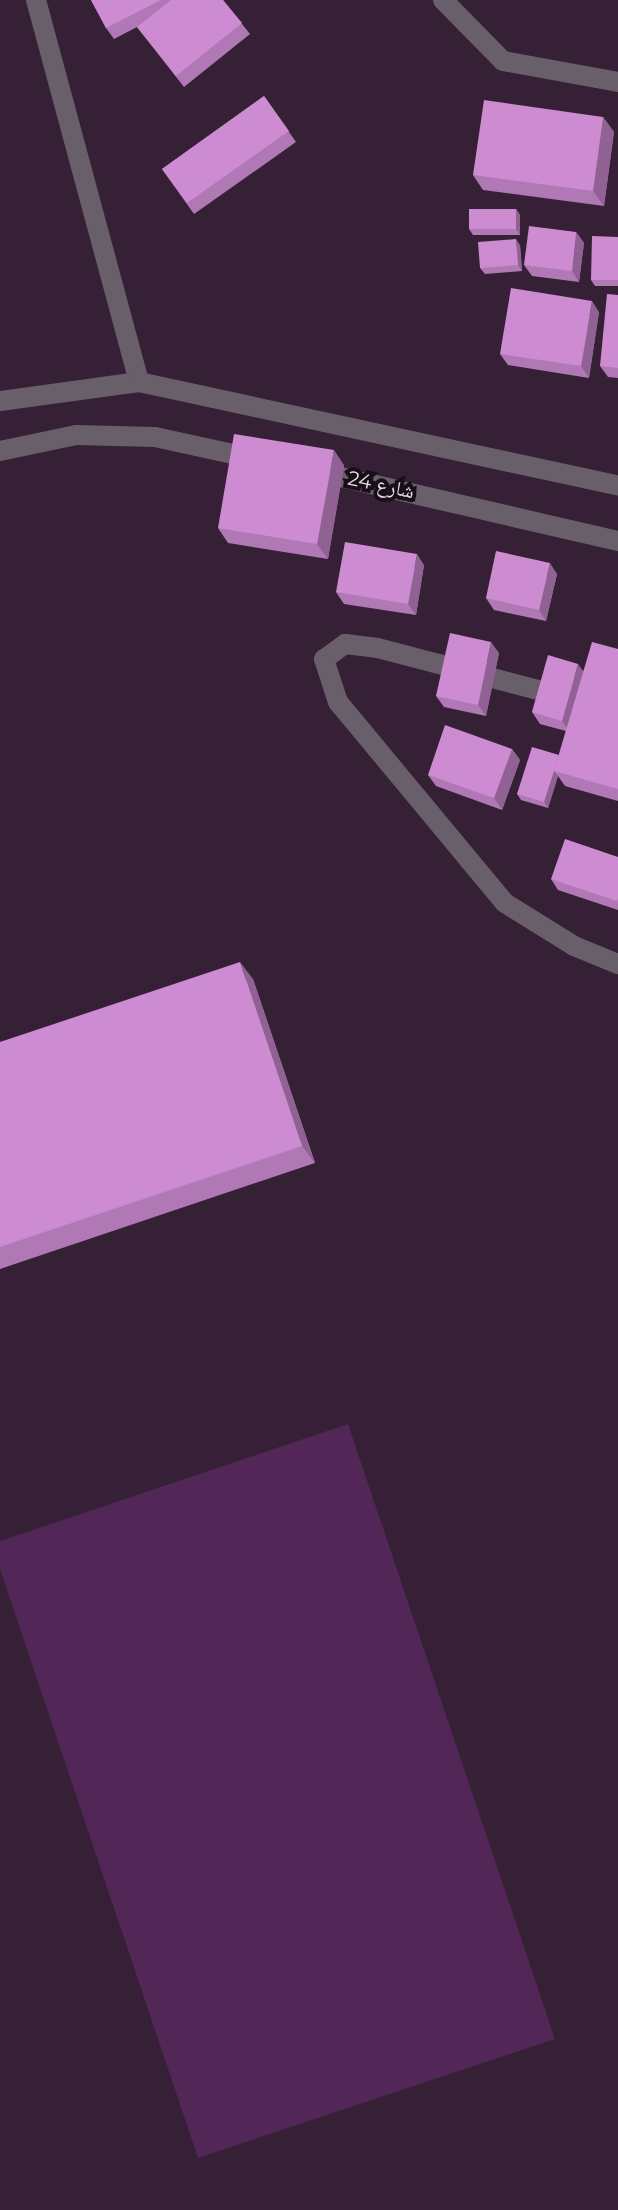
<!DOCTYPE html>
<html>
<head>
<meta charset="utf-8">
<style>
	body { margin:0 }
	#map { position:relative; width:618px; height:2210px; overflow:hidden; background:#352036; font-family:Montserrat,"Noto Naskh Arabic",sans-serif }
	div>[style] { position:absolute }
	.green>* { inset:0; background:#522656 }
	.minor>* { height:20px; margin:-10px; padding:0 10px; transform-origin:10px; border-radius:10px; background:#695f6a }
	.wall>* { inset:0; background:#b078b5 }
	.shaded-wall>* { inset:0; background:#906193 }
	.building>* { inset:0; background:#cd8bd2 }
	span { translate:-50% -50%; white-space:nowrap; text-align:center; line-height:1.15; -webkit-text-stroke:8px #170e17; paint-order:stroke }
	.street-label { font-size:20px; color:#ebdeec }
</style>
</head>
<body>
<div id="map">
	<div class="green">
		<div style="clip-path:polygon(348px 1424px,555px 2039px,198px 2158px,0 1569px,0 1541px)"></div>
	</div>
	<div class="minor">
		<div style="left:36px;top:0;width:396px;rotate:74.9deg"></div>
		<div style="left:443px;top:0;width:86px;rotate:45.5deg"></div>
		<div style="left:503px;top:61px;width:117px;rotate:10.3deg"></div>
		<div style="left:0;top:401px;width:140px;rotate:-7.8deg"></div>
		<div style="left:139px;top:382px;width:490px;rotate:12.2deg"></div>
		<div style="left:0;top:451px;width:78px;rotate:-11.9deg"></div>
		<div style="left:76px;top:435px;width:79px;rotate:1.5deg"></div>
		<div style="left:155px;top:437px;width:103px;rotate:12.3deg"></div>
		<div style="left:319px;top:472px;width:307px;rotate:13deg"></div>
		<div style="left:618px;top:711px;width:248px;rotate:-165.3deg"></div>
		<div style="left:378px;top:648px;width:33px;rotate:-173deg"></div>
		<div style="left:345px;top:644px;width:26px;rotate:144deg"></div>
		<div style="left:324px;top:659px;width:45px;rotate:72deg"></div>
		<div style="left:338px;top:702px;width:261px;rotate:50.3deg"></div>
		<div style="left:505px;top:903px;width:81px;rotate:31.9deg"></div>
		<div style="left:574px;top:946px;width:48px;rotate:22.2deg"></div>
	</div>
	<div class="wall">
		<div style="clip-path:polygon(91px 0,223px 0,250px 34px,184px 87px,137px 27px,114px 39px,106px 28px)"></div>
		<div style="clip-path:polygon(264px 96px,296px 142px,194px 214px,162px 169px)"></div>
		<div style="clip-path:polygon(603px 117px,614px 132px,604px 206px,483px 190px,473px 175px)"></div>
		<div style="clip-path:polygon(516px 209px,520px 215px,520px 235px,473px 235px,469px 229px)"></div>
		<div style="clip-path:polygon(576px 232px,584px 243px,579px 282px,532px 276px,524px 265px)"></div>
		<div style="clip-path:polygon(618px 237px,618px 286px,595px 286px,591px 280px)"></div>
		<div style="clip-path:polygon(520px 245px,522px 271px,485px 274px,480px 268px)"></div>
		<div style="clip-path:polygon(618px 295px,618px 378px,608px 377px,600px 366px)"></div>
		<div style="clip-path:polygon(599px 312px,589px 378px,508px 365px,500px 354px)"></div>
		<div style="clip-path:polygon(344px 465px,328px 559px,228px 543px,218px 528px)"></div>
		<div style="clip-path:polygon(424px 565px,416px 615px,344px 604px,336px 592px)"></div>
		<div style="clip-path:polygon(557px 574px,546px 621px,494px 610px,486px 598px)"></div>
		<div style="clip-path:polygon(618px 649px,618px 801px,565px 786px,558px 776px,548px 808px,521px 800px,517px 794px,559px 755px,566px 731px,540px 724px,532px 712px,583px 671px)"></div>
		<div style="clip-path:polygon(499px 653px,486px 716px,444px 707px,436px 696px)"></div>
		<div style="clip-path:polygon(512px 749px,520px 760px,502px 810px,436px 786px,428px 775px)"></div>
		<div style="clip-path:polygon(618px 857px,618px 910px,558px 890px,551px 879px)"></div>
		<div style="clip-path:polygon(253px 979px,315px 1163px,0 1269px,0 1042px)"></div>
	</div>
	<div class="shaded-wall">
		<div style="clip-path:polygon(603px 117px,614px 132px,604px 206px,593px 191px)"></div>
		<div style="clip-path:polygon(516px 209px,520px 215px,520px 235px,516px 229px)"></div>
		<div style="clip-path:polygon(576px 232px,584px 243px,579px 282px,572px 271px)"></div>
		<div style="clip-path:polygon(516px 239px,520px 245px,522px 271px,518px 265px)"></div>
		<div style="clip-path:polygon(592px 301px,599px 312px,589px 378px,581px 366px)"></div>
		<div style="clip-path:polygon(334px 450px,344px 465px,328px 559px,317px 544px)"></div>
		<div style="clip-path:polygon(417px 554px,424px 565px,416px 615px,408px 604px)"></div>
		<div style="clip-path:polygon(550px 563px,557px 574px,546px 621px,539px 610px)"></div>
		<div style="clip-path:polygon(491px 642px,499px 653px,486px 716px,478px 705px)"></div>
		<div style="clip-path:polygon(578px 664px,586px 675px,570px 732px,562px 721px)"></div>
		<div style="clip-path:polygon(512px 749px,520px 760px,502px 810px,494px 798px)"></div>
		<div style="clip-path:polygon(559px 755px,554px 771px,558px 776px,548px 808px,544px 802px)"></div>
		<div style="clip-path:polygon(240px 962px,253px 979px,315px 1163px,302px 1146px)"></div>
	</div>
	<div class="building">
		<div style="clip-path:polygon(91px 0,161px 0,106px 28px)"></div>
		<div style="clip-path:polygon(171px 0,223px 0,242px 23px,176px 76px,137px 27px)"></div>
		<div style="clip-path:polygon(264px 96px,289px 131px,187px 203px,162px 169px)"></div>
		<div style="clip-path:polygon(484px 100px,603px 117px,593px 191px,473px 175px)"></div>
		<div style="clip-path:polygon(469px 209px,516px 209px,516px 229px,469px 229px)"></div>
		<div style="clip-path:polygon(529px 226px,576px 232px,572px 271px,524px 265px)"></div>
		<div style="clip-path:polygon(592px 236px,618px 237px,618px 280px,591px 280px)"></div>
		<div style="clip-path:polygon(516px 239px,518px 265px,480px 268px,478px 242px)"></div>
		<div style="clip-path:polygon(511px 288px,592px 301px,581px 366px,500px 354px)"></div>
		<div style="clip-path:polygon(607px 294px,618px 295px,618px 368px,600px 366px)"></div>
		<div style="clip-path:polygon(234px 434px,334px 450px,317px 544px,218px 528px)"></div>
		<div style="clip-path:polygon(345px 542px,417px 554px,408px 604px,336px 592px)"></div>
		<div style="clip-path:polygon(496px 551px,550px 563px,539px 610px,486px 598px)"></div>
		<div style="clip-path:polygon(450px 633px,491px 642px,478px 705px,436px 696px)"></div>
		<div style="clip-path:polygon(592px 642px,618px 649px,618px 789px,554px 771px)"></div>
		<div style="clip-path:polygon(548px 655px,578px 664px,562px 721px,532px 712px)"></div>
		<div style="clip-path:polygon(445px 725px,512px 749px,494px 798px,428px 775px)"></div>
		<div style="clip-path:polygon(532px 747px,559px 755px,544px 802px,517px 794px)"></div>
		<div style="clip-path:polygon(565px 839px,618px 857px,618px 898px,617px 901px,551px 879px)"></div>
		<div style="clip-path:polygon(240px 962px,302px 1146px,0 1247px,0 1042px)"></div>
	</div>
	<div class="street-label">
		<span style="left:381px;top:485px;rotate:12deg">شارع 24</span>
	</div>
</div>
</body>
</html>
